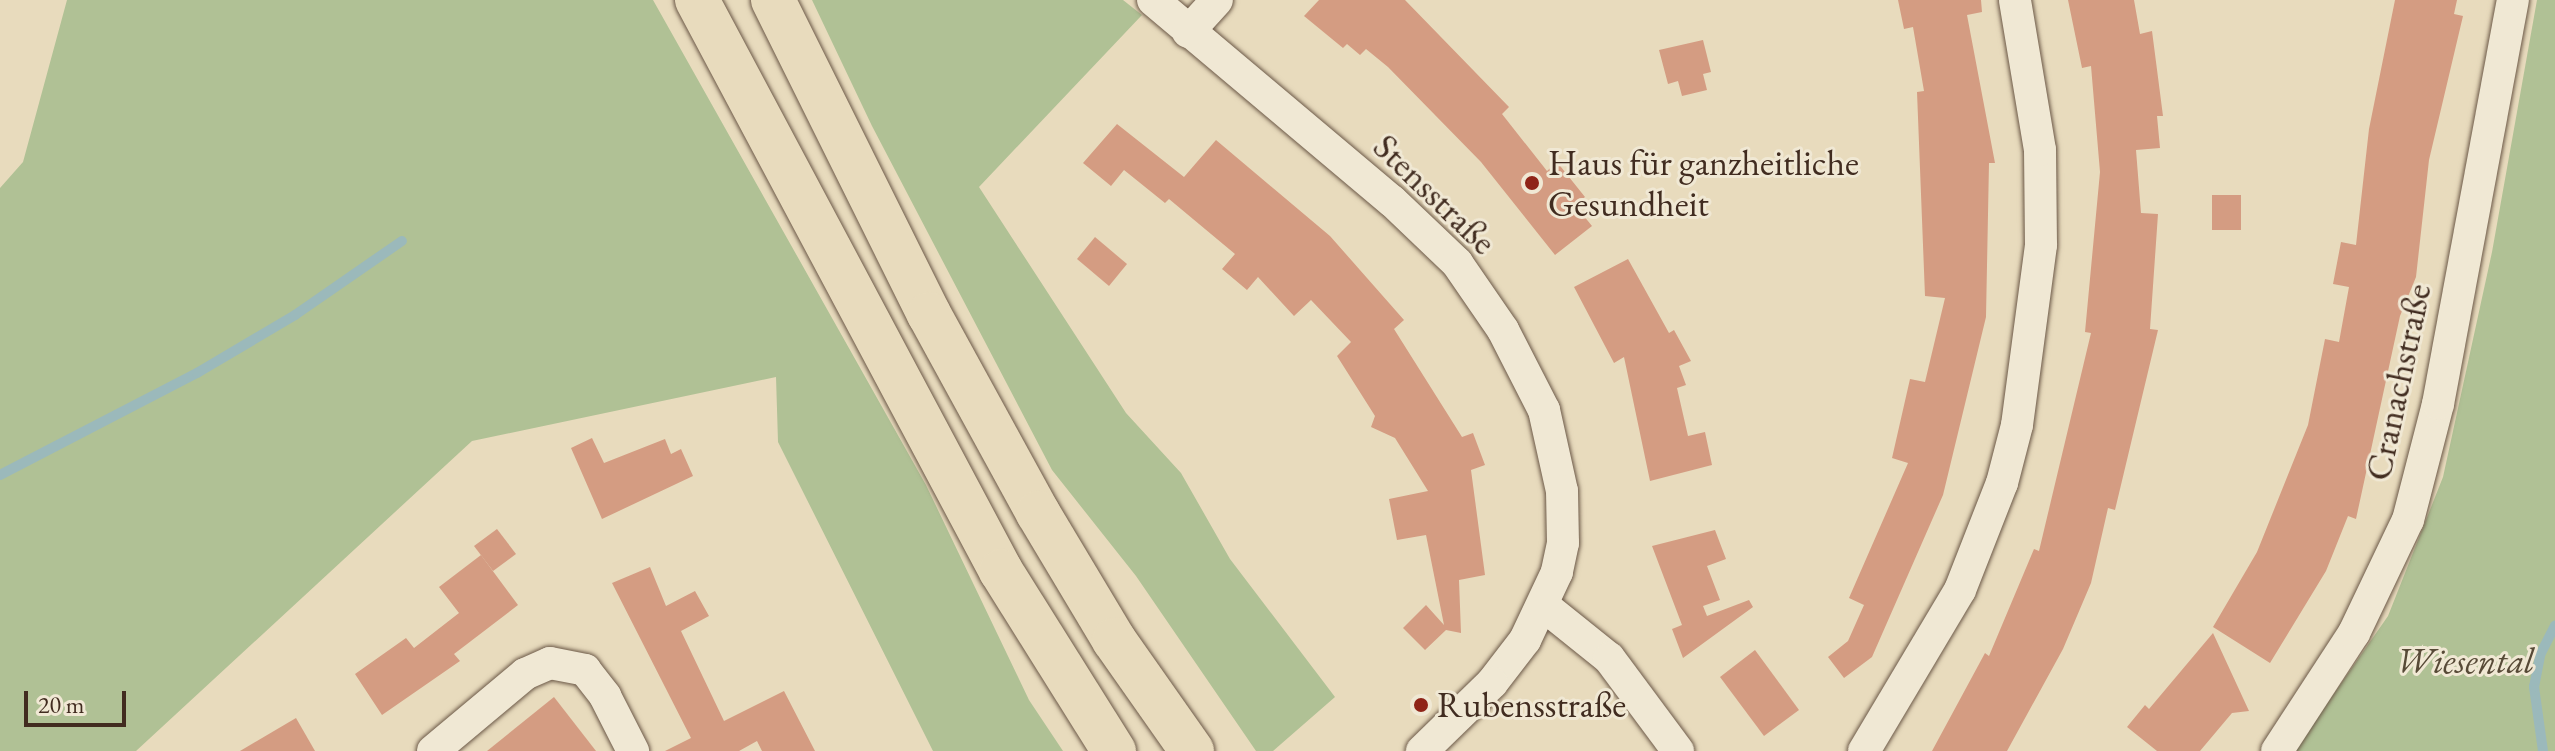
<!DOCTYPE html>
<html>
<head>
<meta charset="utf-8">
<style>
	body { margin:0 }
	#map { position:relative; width:2555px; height:751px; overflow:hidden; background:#e8dbbd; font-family:"EB Garamond",serif }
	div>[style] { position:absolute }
	.green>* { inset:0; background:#b0c195 }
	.stream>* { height:10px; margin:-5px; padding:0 5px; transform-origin:5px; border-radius:5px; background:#9bb9bb }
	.building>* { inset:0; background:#d49c82 }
	.roads { filter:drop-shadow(0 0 2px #6b5847) drop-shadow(0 0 2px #6b5847) }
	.minor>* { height:32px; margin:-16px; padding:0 16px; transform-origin:16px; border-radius:16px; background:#f0e8d4 }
	.highway>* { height:44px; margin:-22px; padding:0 22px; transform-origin:22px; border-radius:22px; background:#e8dbbd }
	.dots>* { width:22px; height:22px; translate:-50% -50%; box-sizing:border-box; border:4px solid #f0e8d4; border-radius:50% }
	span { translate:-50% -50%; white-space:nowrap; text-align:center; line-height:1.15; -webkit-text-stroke:6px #f0e8d4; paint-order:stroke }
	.poi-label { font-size:36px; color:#412c20 }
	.left { translate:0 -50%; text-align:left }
	.street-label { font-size:36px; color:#412c20 }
	.park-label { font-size:36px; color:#574a37; font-style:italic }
	.scale { position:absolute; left:24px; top:691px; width:102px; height:36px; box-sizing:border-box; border:4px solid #412c20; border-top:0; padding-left:10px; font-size:24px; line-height:28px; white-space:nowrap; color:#412c20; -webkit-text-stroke:6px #f0e8d4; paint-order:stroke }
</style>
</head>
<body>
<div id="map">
	<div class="green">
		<div style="clip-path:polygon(67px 0,653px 0,926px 485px,1029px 700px,1063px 751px,933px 751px,778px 442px,776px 377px,472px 441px,136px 751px,0 751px,0 188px,23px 162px)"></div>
		<div style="clip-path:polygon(812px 0,1123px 0,1142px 15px,979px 187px,1126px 413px,1181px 473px,1230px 559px,1335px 697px,1273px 751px,1256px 751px,1136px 576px,1052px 470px,872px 126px)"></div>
		<div style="clip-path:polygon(2537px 0,2555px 0,2555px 751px,2294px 751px,2388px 616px,2443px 477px,2492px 252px)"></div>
	</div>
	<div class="stream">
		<div style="left:0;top:475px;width:222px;rotate:-27.4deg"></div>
		<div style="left:197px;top:373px;width:114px;rotate:-30.6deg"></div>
		<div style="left:295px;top:315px;width:130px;rotate:-34.7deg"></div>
		<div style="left:2543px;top:751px;width:65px;rotate:-98deg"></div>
		<div style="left:2534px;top:687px;width:33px;rotate:-79deg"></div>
		<div style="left:2540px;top:655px;width:33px;rotate:-63deg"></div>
	</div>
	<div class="building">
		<div style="clip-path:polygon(1319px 0,1405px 0,1509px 107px,1502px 114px,1547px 171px,1557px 162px,1585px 197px,1575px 205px,1592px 226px,1555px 255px,1481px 162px,1388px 67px,1366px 49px,1360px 55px,1347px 44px,1343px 48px,1304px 16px)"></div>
		<div style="clip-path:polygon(1898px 0,1981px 0,1982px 12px,1967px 15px,1995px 163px,1989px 163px,1986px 317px,1943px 495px,1872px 657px,1844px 678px,1828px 657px,1848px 641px,1864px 605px,1849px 598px,1908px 463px,1892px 458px,1910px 379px,1925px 382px,1945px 298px,1925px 296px,1917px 92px,1924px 91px,1913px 27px,1904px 29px)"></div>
		<div style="clip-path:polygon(2068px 0,2134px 0,2140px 34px,2152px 31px,2163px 116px,2157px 116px,2160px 148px,2136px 150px,2141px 213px,2158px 214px,2150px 329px,2158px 330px,2115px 510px,2108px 508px,2091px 583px,2063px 649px,2007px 751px,1932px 751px,1985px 653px,1989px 656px,2034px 549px,2039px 551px,2091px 333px,2085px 332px,2100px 172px,2091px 66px,2082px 68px)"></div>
		<div style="clip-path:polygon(2395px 0,2457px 0,2454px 14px,2463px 16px,2429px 160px,2416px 277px,2400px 316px,2356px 519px,2348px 516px,2326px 571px,2270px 663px,2213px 627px,2257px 552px,2308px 425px,2325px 339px,2339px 342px,2349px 287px,2333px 284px,2341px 242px,2356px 245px,2369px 129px)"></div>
		<div style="clip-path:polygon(1703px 40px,1711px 72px,1703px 74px,1707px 90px,1682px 96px,1678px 81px,1668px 84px,1659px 50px)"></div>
		<div style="clip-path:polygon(1117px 124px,1184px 177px,1216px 140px,1330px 236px,1404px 320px,1394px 329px,1462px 437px,1473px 433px,1485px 465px,1471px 470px,1485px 575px,1459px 580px,1461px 633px,1446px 630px,1425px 650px,1403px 628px,1426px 605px,1444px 625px,1426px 535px,1397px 540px,1389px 499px,1428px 491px,1395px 438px,1371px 427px,1375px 416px,1337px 356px,1351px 342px,1311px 300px,1294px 316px,1258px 277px,1247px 290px,1222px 269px,1235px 254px,1169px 199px,1165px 203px,1124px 170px,1111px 186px,1083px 163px)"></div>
		<div style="clip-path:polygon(2212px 195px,2241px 195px,2241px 230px,2212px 230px)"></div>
		<div style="clip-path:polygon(1095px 237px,1127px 264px,1109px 286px,1077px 259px)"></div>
		<div style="clip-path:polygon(1628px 259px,1669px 333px,1674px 330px,1691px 361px,1679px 366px,1686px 385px,1677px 388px,1688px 436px,1705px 432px,1712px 465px,1650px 481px,1624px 357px,1614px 363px,1574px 287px)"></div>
		<div style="clip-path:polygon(592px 438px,604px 463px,665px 439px,671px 454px,681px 449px,693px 476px,602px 519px,571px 448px)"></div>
		<div style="clip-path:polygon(497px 529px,516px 554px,493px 571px,474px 546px)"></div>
		<div style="clip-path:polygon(1715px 530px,1726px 559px,1707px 566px,1720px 600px,1703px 606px,1707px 616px,1749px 600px,1753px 607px,1683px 658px,1672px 629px,1682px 625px,1652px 546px)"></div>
		<div style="clip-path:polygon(481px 555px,518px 605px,454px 654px,460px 661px,382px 715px,355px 674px,406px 638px,414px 648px,459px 613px,439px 587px)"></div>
		<div style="clip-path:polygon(650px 567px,666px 606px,695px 591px,709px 616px,681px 631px,724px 721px,784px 691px,815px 751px,762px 751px,757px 741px,739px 751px,665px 751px,691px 738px,612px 583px)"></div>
		<div style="clip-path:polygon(2213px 633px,2249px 711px,2232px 713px,2200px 751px,2157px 751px,2127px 727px,2145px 705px,2149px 709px)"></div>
		<div style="clip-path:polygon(1755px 650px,1799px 710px,1764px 736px,1720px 677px)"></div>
		<div style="clip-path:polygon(554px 697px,596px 751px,487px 751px)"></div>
		<div style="clip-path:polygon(296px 718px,315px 751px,240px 751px)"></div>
	</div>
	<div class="roads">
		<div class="minor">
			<div style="left:1153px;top:0;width:312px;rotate:40.1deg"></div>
			<div style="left:1392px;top:201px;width:90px;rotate:43.6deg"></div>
			<div style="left:1457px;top:263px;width:81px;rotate:55.5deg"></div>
			<div style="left:1503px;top:330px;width:90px;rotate:62.9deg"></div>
			<div style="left:1544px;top:410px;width:83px;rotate:77.5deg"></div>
			<div style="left:1562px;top:491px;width:52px;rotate:88.9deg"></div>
			<div style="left:1563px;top:543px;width:30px;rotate:102deg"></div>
			<div style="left:1557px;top:572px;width:75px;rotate:115.2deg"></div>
			<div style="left:1525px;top:640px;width:54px;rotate:127.5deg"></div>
			<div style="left:1492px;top:683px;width:98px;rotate:135.8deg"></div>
			<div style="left:1188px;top:32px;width:43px;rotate:-47.8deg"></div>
			<div style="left:1544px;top:606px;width:83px;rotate:38.7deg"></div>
			<div style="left:1609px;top:658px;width:116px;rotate:53.4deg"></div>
			<div style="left:433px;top:751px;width:120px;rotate:-39.9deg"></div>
			<div style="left:525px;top:674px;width:27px;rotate:-24deg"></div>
			<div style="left:550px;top:663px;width:36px;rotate:11deg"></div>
			<div style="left:585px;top:670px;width:33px;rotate:52deg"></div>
			<div style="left:605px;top:696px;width:62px;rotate:63deg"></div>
			<div style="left:1864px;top:751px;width:187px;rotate:-59.2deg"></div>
			<div style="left:1960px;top:590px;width:115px;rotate:-68.6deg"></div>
			<div style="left:2002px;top:483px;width:60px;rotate:-75.5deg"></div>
			<div style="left:2017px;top:425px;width:182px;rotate:-82.4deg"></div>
			<div style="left:2041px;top:245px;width:95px;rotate:-90.6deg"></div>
			<div style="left:2040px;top:150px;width:152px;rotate:-99.5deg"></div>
			<div style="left:2277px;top:751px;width:141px;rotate:-56.9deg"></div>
			<div style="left:2354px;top:633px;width:125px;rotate:-64.5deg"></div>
			<div style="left:2408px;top:520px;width:120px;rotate:-75.5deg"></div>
			<div style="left:2438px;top:404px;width:411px;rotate:-79.5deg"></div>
		</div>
		<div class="highway">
			<div style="left:697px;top:0;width:647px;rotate:61.97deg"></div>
			<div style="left:1001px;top:571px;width:213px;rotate:57.9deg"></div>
			<div style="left:773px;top:0;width:351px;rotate:63.6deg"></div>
			<div style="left:929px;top:314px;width:227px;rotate:61.3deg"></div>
			<div style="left:1038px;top:513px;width:148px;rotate:59.1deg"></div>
			<div style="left:1114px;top:640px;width:136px;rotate:54.9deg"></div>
		</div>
	</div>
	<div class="dots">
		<div style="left:1532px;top:183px;background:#8f2418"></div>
		<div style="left:1421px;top:705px;background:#8f2418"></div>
	</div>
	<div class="poi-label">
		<span class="left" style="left:1548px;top:183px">Haus für ganzheitliche<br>Gesundheit</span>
		<span class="left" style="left:1437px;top:705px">Rubensstraße</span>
	</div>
	<div class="street-label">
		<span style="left:1435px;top:194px;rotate:44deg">Stensstraße</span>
		<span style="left:2398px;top:382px;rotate:-78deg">Cranachstraße</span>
	</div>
	<div class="park-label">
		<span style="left:2465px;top:661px">Wiesental</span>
	</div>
	<div class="scale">20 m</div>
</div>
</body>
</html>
